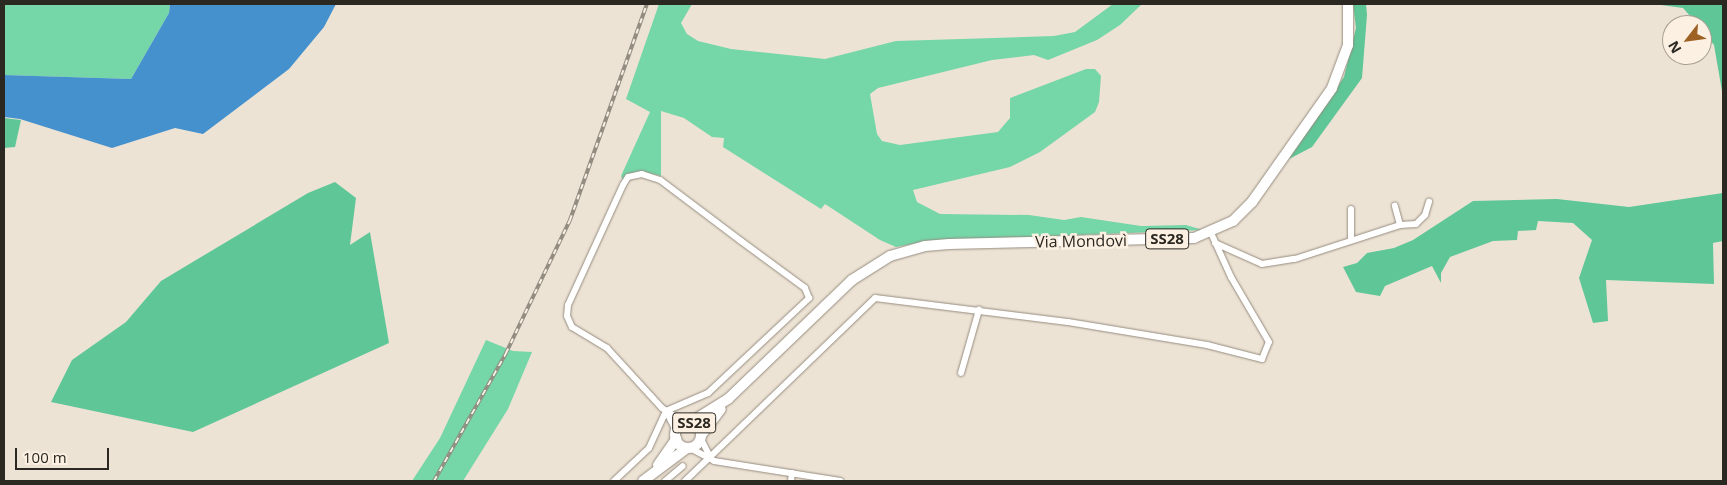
<!DOCTYPE html>
<html>
<head>
<meta charset="utf-8">
<style>
	body { margin:0 }
	#map { position:relative; width:1727px; height:485px; overflow:hidden; background:#ede3d5; font-family:"Open Sans",sans-serif }
	div>[style] { position:absolute }
	.green>* { inset:0; background:#75d6a8 }
	.forest>* { inset:0; background:#5ec697 }
	.water>* { inset:0; background:#4591ce }
	.roads { filter:drop-shadow(0 0 1px #958c7f) drop-shadow(0 0 1px #958c7f) }
	.street>* { height:6px; margin:-3px; padding:0 3px; transform-origin:3px; border-radius:3px; background:#fff }
	.primary>* { height:10px; margin:-5px; padding:0 5px; transform-origin:5px; border-radius:5px; background:#fff }
	.primary>.ring { margin:-5px; padding:0; box-sizing:content-box; background:none; border:10px solid #fff; border-radius:50% }
	.rail>* { height:4px; margin-top:-2px; transform-origin:0; background:repeating-linear-gradient(90deg,#fbf0e2 0 5.5px,#928c81 0 11px); box-sizing:border-box; border-block:1px solid #928c81 }
	span { translate:-50% -50%; white-space:nowrap; text-align:center; line-height:1.15; -webkit-text-stroke:5px #fbf0e2; paint-order:stroke }
	.shield-label span { padding:1px 4px; background:#fbf0e2; border:1px solid; border-radius:4px; -webkit-text-stroke-width:0 }
	.shield-label { font-size:15px; color:#2b2822; font-weight:700 }
	.street-label { font-size:16px; color:#2b2822 }
	.frame { position:absolute; inset:0; border:5px solid #2b2822; pointer-events:none }
	.north { position:absolute; left:1662px; top:15px; width:50px; height:50px; box-sizing:border-box; background:#fbf0e2; border:1px solid #a8a095; border-radius:50%; rotate:240deg; font-size:14px; font-weight:700; line-height:20px; text-align:center; color:#2b2822 }
	.north::after { content:''; display:block; margin:auto; width:18px; height:22px; background:#9d6123; clip-path:polygon(50% 0,100% 100%,50% 72%,0 100%) }
	.scale { position:absolute; left:15px; top:448px; width:94px; height:22px; box-sizing:border-box; border:2px solid #2b2822; border-top:0; padding-left:6px; font-size:15px; line-height:18px; white-space:nowrap; color:#2b2822; -webkit-text-stroke:4px #fbf0e2; paint-order:stroke }
</style>
</head>
<body>
<div id="map">
	<div class="green">
		<div style="clip-path:polygon(4px 4px,170px 4px,169px 13px,131px 79px,4px 75px)"></div>
		<div style="clip-path:polygon(659px 4px,692px 4px,681px 23px,687px 34px,698px 41px,731px 49px,825px 59px,896px 41px,1054px 36px,1075px 32px,1113px 4px,1142px 4px,1120px 25px,1097px 40px,1048px 60px,1034px 55px,992px 60px,878px 88px,870px 94px,877px 134px,882px 141px,900px 145px,998px 132px,1010px 118px,1010px 98px,1086px 69px,1095px 69px,1101px 76px,1099px 102px,1095px 112px,1040px 152px,1010px 167px,913px 190px,917px 202px,940px 214px,1029px 215px,1064px 220px,1081px 217px,1141px 226px,1186px 225px,1203px 230px,927px 241px,896px 247px,880px 240px,825px 204px,821px 209px,723px 147px,724px 138px,712px 137px,684px 118px,661px 111px,661px 176px,640px 171px,623px 180px,621px 176px,650px 112px,626px 99px)"></div>
		<div style="clip-path:polygon(486px 340px,513px 351px,532px 352px,508px 409px,463px 481px,412px 481px,440px 438px)"></div>
	</div>
	<div class="forest">
		<div style="clip-path:polygon(1353px 4px,1366px 4px,1367px 15px,1362px 78px,1312px 147px,1289px 159px,1344px 77px,1356px 28px)"></div>
		<div style="clip-path:polygon(1654px 4px,1723px 4px,1723px 97px,1714px 45px,1702px 30px,1702px 25px,1698px 25px,1683px 8px)"></div>
		<div style="clip-path:polygon(4px 118px,21px 120px,15px 147px,4px 148px)"></div>
		<div style="clip-path:polygon(335px 182px,356px 198px,350px 245px,370px 232px,389px 343px,193px 432px,51px 402px,72px 360px,126px 322px,161px 281px,308px 193px)"></div>
		<div style="clip-path:polygon(1723px 193px,1723px 241px,1713px 243px,1714px 284px,1606px 280px,1608px 321px,1593px 323px,1579px 278px,1592px 240px,1573px 223px,1538px 221px,1536px 230px,1518px 231px,1517px 240px,1493px 241px,1450px 257px,1441px 273px,1441px 283px,1432px 266px,1385px 286px,1380px 296px,1356px 292px,1343px 267px,1357px 263px,1367px 253px,1394px 248px,1413px 240px,1473px 201px,1557px 199px,1629px 207px)"></div>
	</div>
	<div class="water">
		<div style="clip-path:polygon(170px 4px,336px 4px,324px 27px,289px 69px,203px 134px,175px 128px,112px 148px,20px 119px,4px 117px,4px 75px,131px 79px,169px 13px)"></div>
	</div>
	<div class="roads">
		<div class="street">
			<div style="left:1400px;top:225px;width:16px;rotate:-4deg"></div>
			<div style="left:1416px;top:224px;width:13px;rotate:-45deg"></div>
			<div style="left:1425px;top:215px;width:14px;rotate:-73deg"></div>
			<div style="left:1351px;top:239px;width:30px;rotate:-90deg"></div>
			<div style="left:1215px;top:243px;width:51px;rotate:24.1deg"></div>
			<div style="left:1262px;top:264px;width:33px;rotate:-9deg"></div>
			<div style="left:1295px;top:259px;width:110px;rotate:-17.9deg"></div>
			<div style="left:1400px;top:225px;width:20px;rotate:-105deg"></div>
			<div style="left:961px;top:373px;width:66px;rotate:-74.1deg"></div>
			<div style="left:666px;top:411px;width:22px;rotate:63deg"></div>
			<div style="left:701px;top:439px;width:20px;rotate:63deg"></div>
			<div style="left:690px;top:448px;width:27px;rotate:28deg"></div>
			<div style="left:714px;top:461px;width:128px;rotate:9deg"></div>
			<div style="left:614px;top:481px;width:48px;rotate:-43.3deg"></div>
			<div style="left:649px;top:448px;width:41px;rotate:-65.3deg"></div>
			<div style="left:666px;top:411px;width:46px;rotate:-23.2deg"></div>
			<div style="left:708px;top:393px;width:139px;rotate:-43.2deg"></div>
			<div style="left:809px;top:298px;width:11px;rotate:-112deg"></div>
			<div style="left:805px;top:288px;width:79px;rotate:-143.7deg"></div>
			<div style="left:741px;top:241px;width:101px;rotate:-143deg"></div>
			<div style="left:660px;top:180px;width:19px;rotate:-162deg"></div>
			<div style="left:642px;top:174px;width:14px;rotate:168deg"></div>
			<div style="left:628px;top:177px;width:9px;rotate:122deg"></div>
			<div style="left:623px;top:185px;width:132px;rotate:114.6deg"></div>
			<div style="left:568px;top:305px;width:11px;rotate:95deg"></div>
			<div style="left:567px;top:316px;width:12px;rotate:66deg"></div>
			<div style="left:572px;top:327px;width:41px;rotate:31deg"></div>
			<div style="left:607px;top:348px;width:81px;rotate:47.5deg"></div>
			<div style="left:662px;top:408px;width:5px;rotate:37deg"></div>
			<div style="left:666px;top:411px;width:22px;rotate:30deg"></div>
			<div style="left:665px;top:481px;width:23px;rotate:-40deg"></div>
			<div style="left:685px;top:481px;width:264px;rotate:-43.9deg"></div>
			<div style="left:875px;top:298px;width:194px;rotate:7.1deg"></div>
			<div style="left:1068px;top:322px;width:141px;rotate:9.4deg"></div>
			<div style="left:1207px;top:345px;width:57px;rotate:14.3deg"></div>
			<div style="left:1262px;top:359px;width:18px;rotate:-68deg"></div>
			<div style="left:1269px;top:342px;width:75px;rotate:-120.3deg"></div>
			<div style="left:1231px;top:277px;width:48px;rotate:-114.4deg"></div>
			<div style="left:791px;top:481px;width:8px;rotate:-83deg"></div>
		</div>
		<div class="primary">
			<div class="ring" style="left:675px;top:422px;width:16px;height:16px"></div>
			<div style="left:691px;top:422px;width:44px;rotate:-31.9deg"></div>
			<div style="left:728px;top:399px;width:172px;rotate:-43.8deg"></div>
			<div style="left:852px;top:280px;width:45px;rotate:-32.3deg"></div>
			<div style="left:890px;top:256px;width:36px;rotate:-16deg"></div>
			<div style="left:925px;top:246px;width:24px;rotate:-5deg"></div>
			<div style="left:949px;top:244px;width:245px;rotate:-1.4deg"></div>
			<div style="left:1194px;top:238px;width:43px;rotate:-23.6deg"></div>
			<div style="left:1233px;top:221px;width:27px;rotate:-45deg"></div>
			<div style="left:1252px;top:202px;width:139px;rotate:-54.9deg"></div>
			<div style="left:1332px;top:88px;width:46px;rotate:-69.6deg"></div>
			<div style="left:1348px;top:45px;width:41px;rotate:-90deg"></div>
			<div style="left:702px;top:434px;width:31px;rotate:-53deg"></div>
			<div style="left:658px;top:465px;width:32px;rotate:-55deg"></div>
			<div style="left:643px;top:481px;width:55px;rotate:-36.9deg"></div>
		</div>
	</div>
	<div class="rail">
		<div style="left:434px;top:481px;width:147px;rotate:-60.6deg"></div>
		<div style="left:506px;top:353px;width:148px;rotate:-64.3deg"></div>
		<div style="left:570px;top:220px;width:229px;rotate:-70.4deg"></div>
	</div>
	<div class="shield-label">
		<span style="left:1167px;top:239px">SS28</span>
		<span style="left:694px;top:423px">SS28</span>
	</div>
	<div class="street-label">
		<span style="left:1081px;top:241px;rotate:-1deg">Via Mondovì</span>
	</div>
	<div class="frame"></div>
	<div class="north">N</div>
	<div class="scale">100 m</div>
</div>
</body>
</html>
